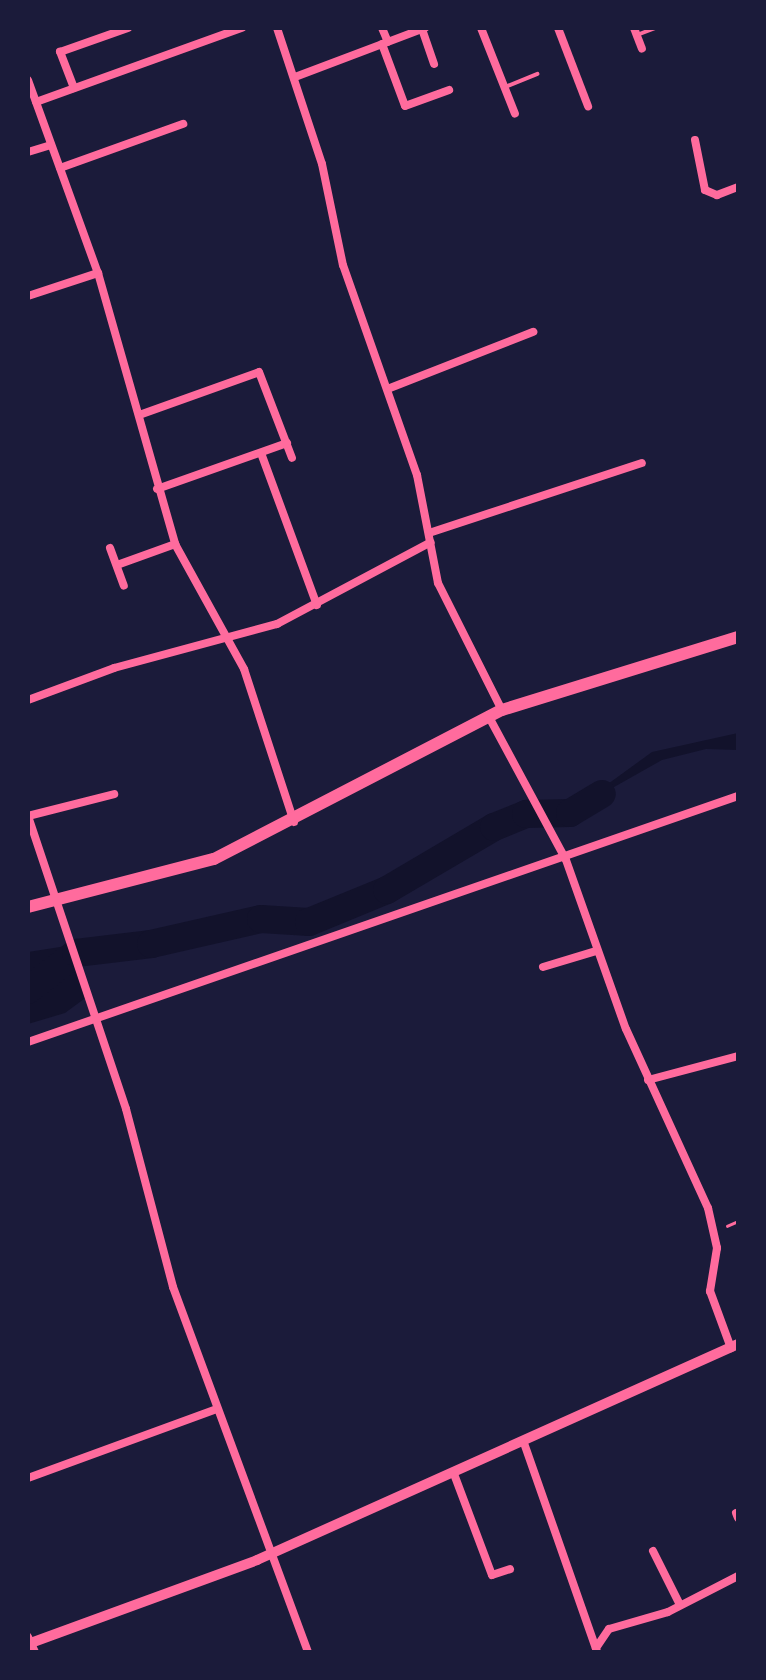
<!DOCTYPE html>
<html>
<head>
<meta charset="utf-8">
<style>
	body { margin:0 }
	#map { position:relative; width:766px; height:1680px; overflow:hidden; background:#1b1b3a; font-family:"Asap Condensed",sans-serif }
	div>[style] { position:absolute }
	.water>* { inset:0; background:#12122b }
	.river>* { height:28px; margin:-14px; padding:0 14px; transform-origin:14px; border-radius:14px; background:#12122b }
	.path>* { height:2.5px; margin:-1.25px; padding:0 1.25px; transform-origin:1.25px; border-radius:1.25px; background:#ff6b9d }
	.service>* { height:4px; margin:-2px; padding:0 2px; transform-origin:2px; border-radius:2px; background:#ff6b9d }
	.minor>* { height:8px; margin:-4px; padding:0 4px; transform-origin:4px; border-radius:4px; background:#ff6b9d }
	.tertiary>* { height:10px; margin:-5px; padding:0 5px; transform-origin:5px; border-radius:5px; background:#ff6b9d }
	.primary>* { height:12px; margin:-6px; padding:0 6px; transform-origin:6px; border-radius:6px; background:#ff6b9d }
	span { translate:-50% -50%; white-space:nowrap; text-align:center; line-height:1.15; -webkit-text-stroke:8px #1b1b3a; paint-order:stroke }
	.frame { position:absolute; inset:0; border:30px solid #1b1b3a; pointer-events:none }
</style>
</head>
<body>
<div id="map">
	<div class="water">
		<div style="clip-path:polygon(738px 733px,738px 750px,706px 749px,662px 760px,568px 813px,652px 752px)"></div>
		<div style="clip-path:polygon(73px 945px,88px 996px,65px 1013px,28px 1024px,28px 952px)"></div>
	</div>
	<div class="river">
		<div style="left:28px;top:990px;width:61px;rotate:-37.6deg"></div>
		<div style="left:76px;top:953px;width:76px;rotate:-6.8deg"></div>
		<div style="left:151px;top:944px;width:113px;rotate:-12.8deg"></div>
		<div style="left:261px;top:919px;width:48px;rotate:3.6deg"></div>
		<div style="left:309px;top:922px;width:84px;rotate:-22.3deg"></div>
		<div style="left:387px;top:890px;width:124px;rotate:-30.5deg"></div>
		<div style="left:494px;top:827px;width:35px;rotate:-22deg"></div>
		<div style="left:526px;top:814px;width:44px;rotate:-1.3deg"></div>
		<div style="left:570px;top:813px;width:37px;rotate:-31deg"></div>
	</div>
	<div class="path">
		<div style="left:727px;top:1226px;width:12px;rotate:-24deg"></div>
	</div>
	<div class="service">
		<div style="left:637px;top:35px;width:19px;rotate:-21deg"></div>
		<div style="left:505px;top:87px;width:35px;rotate:-22deg"></div>
	</div>
	<div class="minor">
		<div style="left:277px;top:28px;width:143px;rotate:71.7deg"></div>
		<div style="left:322px;top:164px;width:103px;rotate:78.3deg"></div>
		<div style="left:343px;top:265px;width:223px;rotate:70.6deg"></div>
		<div style="left:417px;top:475px;width:110px;rotate:79deg"></div>
		<div style="left:438px;top:583px;width:142px;rotate:63.3deg"></div>
		<div style="left:382px;top:28px;width:15px;rotate:67deg"></div>
		<div style="left:481px;top:28px;width:92px;rotate:68.4deg"></div>
		<div style="left:558px;top:28px;width:84px;rotate:69deg"></div>
		<div style="left:634px;top:28px;width:22px;rotate:69deg"></div>
		<div style="left:422px;top:29px;width:37px;rotate:71deg"></div>
		<div style="left:382px;top:44px;width:66px;rotate:69.6deg"></div>
		<div style="left:405px;top:106px;width:47px;rotate:-20deg"></div>
		<div style="left:295px;top:77px;width:139px;rotate:-20.7deg"></div>
		<div style="left:28px;top:80px;width:205px;rotate:70.1deg"></div>
		<div style="left:98px;top:273px;width:282px;rotate:74.1deg"></div>
		<div style="left:175px;top:544px;width:143px;rotate:61.1deg"></div>
		<div style="left:244px;top:669px;width:161px;rotate:71.9deg"></div>
		<div style="left:74px;top:88px;width:39px;rotate:-111deg"></div>
		<div style="left:60px;top:52px;width:72px;rotate:-19.4deg"></div>
		<div style="left:36px;top:102px;width:219px;rotate:-19.8deg"></div>
		<div style="left:695px;top:140px;width:51px;rotate:78.7deg"></div>
		<div style="left:705px;top:190px;width:13px;rotate:23deg"></div>
		<div style="left:717px;top:195px;width:22px;rotate:-21deg"></div>
		<div style="left:28px;top:152px;width:24px;rotate:-17deg"></div>
		<div style="left:60px;top:168px;width:131px;rotate:-19.7deg"></div>
		<div style="left:28px;top:296px;width:74px;rotate:-18.2deg"></div>
		<div style="left:390px;top:388px;width:154px;rotate:-21.4deg"></div>
		<div style="left:142px;top:414px;width:124px;rotate:-19.7deg"></div>
		<div style="left:259px;top:372px;width:92px;rotate:69deg"></div>
		<div style="left:261px;top:453px;width:162px;rotate:69.8deg"></div>
		<div style="left:157px;top:489px;width:138px;rotate:-19.5deg"></div>
		<div style="left:429px;top:533px;width:224px;rotate:-18.2deg"></div>
		<div style="left:110px;top:548px;width:40px;rotate:69.8deg"></div>
		<div style="left:117px;top:565px;width:62px;rotate:-19.9deg"></div>
		<div style="left:28px;top:700px;width:92px;rotate:-20.4deg"></div>
		<div style="left:114px;top:668px;width:169px;rotate:-15.1deg"></div>
		<div style="left:277px;top:624px;width:174px;rotate:-28deg"></div>
		<div style="left:489px;top:717px;width:162px;rotate:61.7deg"></div>
		<div style="left:566px;top:860px;width:179px;rotate:70.5deg"></div>
		<div style="left:626px;top:1029px;width:197px;rotate:65.4deg"></div>
		<div style="left:708px;top:1208px;width:41px;rotate:77.3deg"></div>
		<div style="left:717px;top:1248px;width:44px;rotate:99.2deg"></div>
		<div style="left:710px;top:1291px;width:61px;rotate:69.8deg"></div>
		<div style="left:28px;top:816px;width:309px;rotate:71.5deg"></div>
		<div style="left:126px;top:1109px;width:184px;rotate:75.2deg"></div>
		<div style="left:173px;top:1287px;width:389px;rotate:69.7deg"></div>
		<div style="left:28px;top:816px;width:89px;rotate:-14.3deg"></div>
		<div style="left:543px;top:967px;width:55px;rotate:-16.8deg"></div>
		<div style="left:28px;top:1042px;width:751px;rotate:-19.11deg"></div>
		<div style="left:648px;top:1080px;width:93px;rotate:-14.9deg"></div>
		<div style="left:524px;top:1443px;width:221px;rotate:70.7deg"></div>
		<div style="left:454px;top:1474px;width:108px;rotate:69.4deg"></div>
		<div style="left:492px;top:1575px;width:19px;rotate:-18deg"></div>
		<div style="left:28px;top:1478px;width:201px;rotate:-20.1deg"></div>
		<div style="left:736px;top:1513px;width:5px;rotate:68deg"></div>
		<div style="left:653px;top:1551px;width:58px;rotate:63.4deg"></div>
		<div style="left:28px;top:1637px;width:17px;rotate:65deg"></div>
		<div style="left:596px;top:1648px;width:23px;rotate:-56deg"></div>
		<div style="left:609px;top:1629px;width:61px;rotate:-16.1deg"></div>
		<div style="left:668px;top:1612px;width:79px;rotate:-27.2deg"></div>
	</div>
	<div class="tertiary">
		<div style="left:28px;top:1644px;width:244px;rotate:-20.1deg"></div>
		<div style="left:257px;top:1560px;width:527px;rotate:-24.18deg"></div>
	</div>
	<div class="primary">
		<div style="left:28px;top:907px;width:192px;rotate:-14.5deg"></div>
		<div style="left:214px;top:859px;width:324px;rotate:-27.4deg"></div>
		<div style="left:502px;top:710px;width:247px;rotate:-17.2deg"></div>
	</div>
	<div class="frame"></div>
</div>
</body>
</html>
